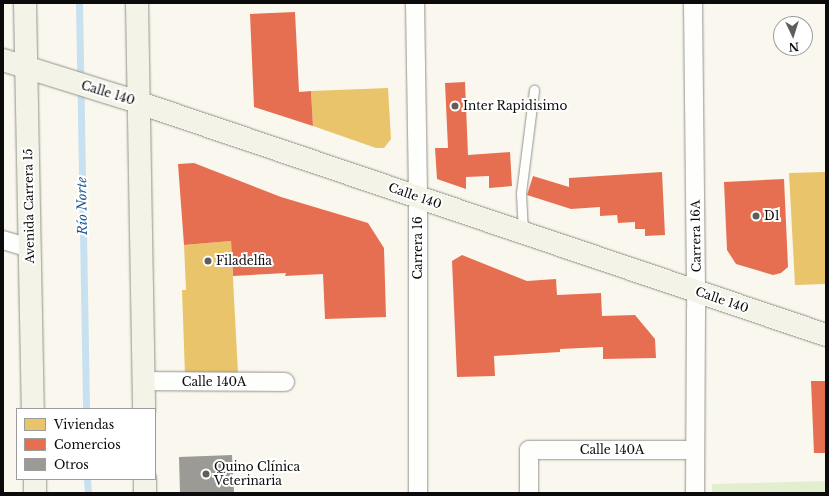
<!DOCTYPE html>
<html>
<head>
<meta charset="utf-8">
<style>
	body { margin:0 }
	#map { position:relative; width:829px; height:496px; overflow:hidden; background:#faf8ee; font-family:"Libre Baskerville",serif }
	div>[style] { position:absolute }
	.green>* { inset:0; background:#e1eed0 }
	.homes>* { inset:0; background:#e9c46a }
	.shops>* { inset:0; background:#e76f51 }
	.stream>* { height:7px; margin:-3.5px; padding:0 3.5px; transform-origin:3.5px; border-radius:3.5px; background:#c8e1f1 }
	.building>* { inset:0; background:#9c9a95 }
	.roads { filter:drop-shadow(0 0 1px #93928d) drop-shadow(0 0 1px #93928d) }
	.lane>* { height:9px; margin:-4.5px; padding:0 4.5px; transform-origin:4.5px; border-radius:4.5px; background:#fefefc }
	.street>* { height:18px; margin:-9px; padding:0 9px; transform-origin:9px; border-radius:9px; background:#fefefc }
	.secondary>* { height:22px; margin:-11px; padding:0 11px; transform-origin:11px; border-radius:11px; background:#f4f3e8 }
	.dots>* { width:11px; height:11px; translate:-50% -50%; box-sizing:border-box; border:2px solid #fff; border-radius:50% }
	span { translate:-50% -50%; white-space:nowrap; text-align:center; line-height:1.15; -webkit-text-stroke:4px #fff; paint-order:stroke }
	.street-label { font-size:12px; color:#0b0b0b }
	.poi-label { font-size:12px; color:#0b0b0b }
	.left { translate:0 -50%; text-align:left }
	.water-label { font-size:13px; color:#1d5a93; font-style:italic }
	.frame { position:absolute; inset:0; border:4px solid #0b0b0b; pointer-events:none }
	.legend { position:absolute; left:16px; top:408px; width:140px; height:72px; box-sizing:border-box; background:#fff; border:1px solid #9d9d9d; margin:0; padding:5px 7px; list-style:none; font-size:12px; color:#0b0b0b }
	.legend li { display:flex; align-items:center; gap:8px; height:20px }
	.legend b { width:20px; border:1px solid #9d9d9d }
	.north { position:absolute; left:773px; top:16px; width:40px; height:40px; box-sizing:border-box; background:#fff; border:1px solid #9d9d9d; border-radius:50%; rotate:176deg; font-size:11px; font-weight:700; line-height:16px; text-align:center; color:#0b0b0b }
	.north::after { content:''; display:block; margin:auto; width:14px; height:18px; background:#5f5e5a; clip-path:polygon(50% 0,100% 100%,50% 72%,0 100%) }
</style>
</head>
<body>
<div id="map">
	<div class="green">
		<div style="clip-path:polygon(826px 481px,826px 493px,712px 493px,712px 484px)"></div>
	</div>
	<div class="homes">
		<div style="clip-path:polygon(388px 88px,391px 139px,384px 148px,376px 148px,313px 126px,311px 91px)"></div>
		<div style="clip-path:polygon(826px 172px,826px 284px,795px 285px,789px 173px)"></div>
		<div style="clip-path:polygon(231px 241px,238px 373px,185px 375px,182px 290px,186px 290px,184px 245px)"></div>
	</div>
	<div class="shops">
		<div style="clip-path:polygon(295px 12px,299px 92px,311px 91px,313px 126px,254px 107px,250px 14px)"></div>
		<div style="clip-path:polygon(465px 82px,468px 155px,510px 152px,512px 186px,489px 188px,489px 176px,466px 177px,466px 189px,437px 179px,435px 148px,448px 148px,445px 83px)"></div>
		<div style="clip-path:polygon(194px 163px,281px 197px,368px 223px,384px 248px,386px 317px,325px 319px,323px 274px,285px 276px,286px 273px,233px 276px,231px 241px,184px 245px,178px 164px)"></div>
		<div style="clip-path:polygon(662px 172px,665px 235px,645px 236px,645px 229px,635px 229px,635px 222px,618px 223px,617px 215px,600px 216px,600px 207px,571px 209px,527px 195px,533px 176px,569px 187px,569px 178px)"></div>
		<div style="clip-path:polygon(784px 179px,788px 267px,781px 273px,773px 275px,736px 264px,727px 250px,724px 182px)"></div>
		<div style="clip-path:polygon(462px 255px,527px 281px,556px 279px,557px 295px,601px 293px,602px 316px,635px 315px,655px 339px,656px 358px,603px 359px,603px 347px,560px 349px,560px 352px,494px 356px,495px 376px,457px 377px,452px 261px)"></div>
		<div style="clip-path:polygon(811px 381px,826px 381px,826px 453px,814px 453px)"></div>
	</div>
	<div class="stream">
		<div style="left:79px;top:3px;width:406px;rotate:89deg"></div>
		<div style="left:87px;top:479px;width:14px;rotate:86deg"></div>
	</div>
	<div class="building">
		<div style="clip-path:polygon(232px 455px,234px 492px,180px 493px,179px 457px)"></div>
	</div>
	<div class="roads">
		<div class="lane">
			<div style="left:523px;top:232px;width:39px;rotate:-93deg"></div>
			<div style="left:521px;top:193px;width:104px;rotate:-82.8deg"></div>
		</div>
		<div class="street">
			<div style="left:415px;top:3px;width:194px;rotate:89.1deg"></div>
			<div style="left:418px;top:197px;width:296px;rotate:90deg"></div>
			<div style="left:693px;top:3px;width:306px;rotate:89.4deg"></div>
			<div style="left:696px;top:309px;width:184px;rotate:90.3deg"></div>
			<div style="left:3px;top:240px;width:28px;rotate:17deg"></div>
			<div style="left:143px;top:381px;width:142px;rotate:0.4deg"></div>
			<div style="left:529px;top:493px;width:43px;rotate:-90deg"></div>
			<div style="left:529px;top:450px;width:166px"></div>
		</div>
		<div class="secondary">
			<div style="left:25px;top:3px;width:406px;rotate:88.9deg"></div>
			<div style="left:137px;top:3px;width:406px;rotate:89deg"></div>
			<div style="left:3px;top:60px;width:125px;rotate:17.3deg"></div>
			<div style="left:122px;top:97px;width:743px;rotate:18.68deg"></div>
			<div style="left:35px;top:479px;width:14px;rotate:90deg"></div>
			<div style="left:145px;top:479px;width:14px;rotate:90deg"></div>
		</div>
	</div>
	<div class="dots">
		<div style="left:455px;top:106px;background:#5f5e5a"></div>
		<div style="left:756px;top:216px;background:#5f5e5a"></div>
		<div style="left:208px;top:261px;background:#5f5e5a"></div>
		<div style="left:206px;top:474px;background:#5f5e5a"></div>
	</div>
	<div class="street-label">
		<span style="left:108px;top:93px;rotate:17deg">Calle 140</span>
		<span style="left:415px;top:196px;rotate:19deg">Calle 140</span>
		<span style="left:29px;top:206px;rotate:-91deg">Avenida Carrera 15</span>
		<span style="left:696px;top:236px;rotate:-91deg">Carrera 16A</span>
		<span style="left:418px;top:248px;rotate:-90deg">Carrera 16</span>
		<span style="left:722px;top:300px;rotate:19deg">Calle 140</span>
		<span style="left:214px;top:382px">Calle 140A</span>
		<span style="left:612px;top:450px">Calle 140A</span>
	</div>
	<div class="poi-label">
		<span class="left" style="left:463px;top:106px">Inter Rapidisimo</span>
		<span class="left" style="left:764px;top:216px">D1</span>
		<span class="left" style="left:216px;top:261px">Filadelfia</span>
		<span class="left" style="left:214px;top:474px">Quino Clínica<br>Veterinaria</span>
	</div>
	<div class="water-label">
		<span style="left:83px;top:206px;rotate:-91deg">Río Norte</span>
	</div>
	<div class="frame"></div>
	<ul class="legend">
	<li><b style="height:11px;background:#e9c46a"></b>Viviendas</li>
	<li><b style="height:11px;background:#e76f51"></b>Comercios</li>
	<li><b style="height:11px;background:#9c9a95"></b>Otros</li>
	</ul>
	<div class="north">N</div>
</div>
</body>
</html>
